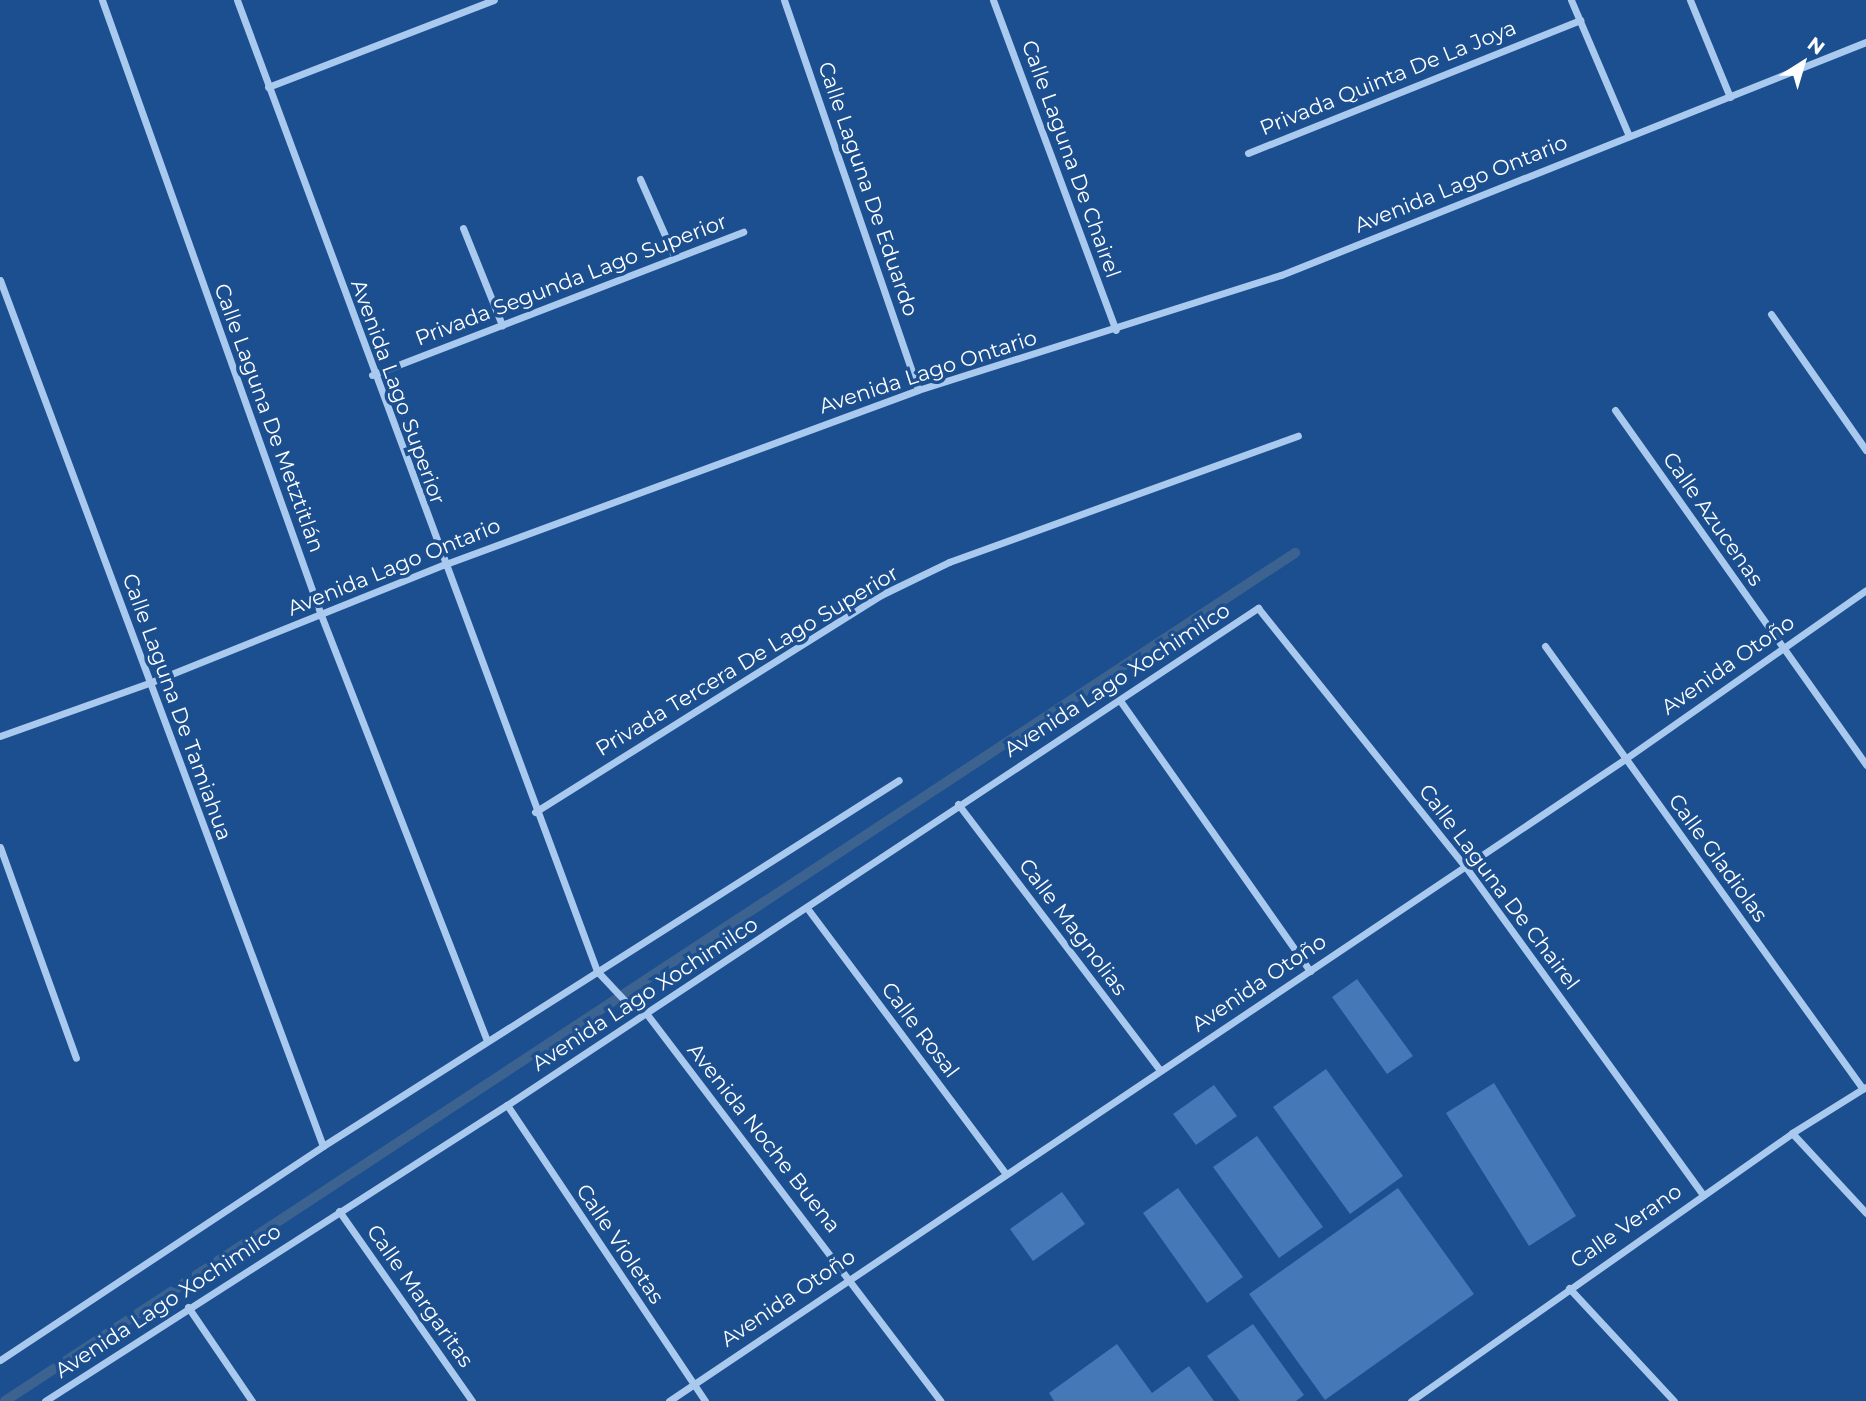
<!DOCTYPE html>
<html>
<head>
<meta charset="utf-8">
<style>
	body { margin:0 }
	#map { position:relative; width:1866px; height:1401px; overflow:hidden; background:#1b4f8f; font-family:Montserrat,sans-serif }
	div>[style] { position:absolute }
	.stream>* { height:10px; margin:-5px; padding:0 5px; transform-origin:5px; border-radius:5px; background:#3c6290 }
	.building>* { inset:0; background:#4478b7 }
	.street>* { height:7px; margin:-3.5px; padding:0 3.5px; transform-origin:3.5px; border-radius:3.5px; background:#a9c9ee }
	span { translate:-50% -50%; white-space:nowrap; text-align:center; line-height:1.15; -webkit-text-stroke:7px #1b4f8f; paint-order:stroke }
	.street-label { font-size:21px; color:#fff }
	.north { position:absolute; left:1768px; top:28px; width:70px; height:70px; -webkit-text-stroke:5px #1b4f8f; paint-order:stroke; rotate:37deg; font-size:19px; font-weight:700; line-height:28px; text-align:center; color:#fff }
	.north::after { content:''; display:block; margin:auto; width:24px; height:32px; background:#fff; clip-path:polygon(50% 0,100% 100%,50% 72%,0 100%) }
</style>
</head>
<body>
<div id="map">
	<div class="stream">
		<div style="left:5px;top:1401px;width:1544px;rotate:-33.32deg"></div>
	</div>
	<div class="building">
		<div style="clip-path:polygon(1357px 979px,1413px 1056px,1387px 1074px,1332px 997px)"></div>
		<div style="clip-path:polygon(1326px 1069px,1403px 1176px,1350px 1214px,1273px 1107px)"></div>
		<div style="clip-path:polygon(1494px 1083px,1576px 1216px,1529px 1246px,1446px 1113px)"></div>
		<div style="clip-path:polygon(1214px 1085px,1237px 1116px,1196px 1145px,1173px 1114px)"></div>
		<div style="clip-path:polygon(1257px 1136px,1323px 1227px,1279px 1258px,1213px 1167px)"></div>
		<div style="clip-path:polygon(1178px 1188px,1243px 1277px,1207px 1303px,1143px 1213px)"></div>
		<div style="clip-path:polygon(1398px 1188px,1474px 1294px,1325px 1400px,1249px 1294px)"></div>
		<div style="clip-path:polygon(1062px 1192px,1085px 1224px,1033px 1261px,1010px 1229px)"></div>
		<div style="clip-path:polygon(1253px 1324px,1304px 1395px,1296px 1401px,1240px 1401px,1207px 1356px)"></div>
		<div style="clip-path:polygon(1117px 1344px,1152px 1393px,1189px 1366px,1214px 1401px,1054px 1401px,1049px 1393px)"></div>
	</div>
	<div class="street">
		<div style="left:102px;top:0;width:653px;rotate:70.4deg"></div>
		<div style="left:321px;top:615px;width:457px;rotate:68.7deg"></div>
		<div style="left:237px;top:0;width:1036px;rotate:69.66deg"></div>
		<div style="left:597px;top:971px;width:45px;rotate:46.8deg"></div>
		<div style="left:628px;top:1004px;width:20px;rotate:27deg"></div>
		<div style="left:646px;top:1013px;width:487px;rotate:52.8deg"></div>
		<div style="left:784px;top:0;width:412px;rotate:71deg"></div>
		<div style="left:993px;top:0;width:352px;rotate:69.6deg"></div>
		<div style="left:1571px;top:0;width:148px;rotate:66.9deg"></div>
		<div style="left:1690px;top:0;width:105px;rotate:67.6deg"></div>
		<div style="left:268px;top:87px;width:242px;rotate:-21.1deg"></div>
		<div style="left:1248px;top:153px;width:358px;rotate:-21.8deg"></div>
		<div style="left:640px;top:179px;width:86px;rotate:66.1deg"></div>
		<div style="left:463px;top:228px;width:105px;rotate:68.1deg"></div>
		<div style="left:0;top:280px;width:924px;rotate:69.55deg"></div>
		<div style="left:1771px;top:314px;width:166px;rotate:55.1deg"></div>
		<div style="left:372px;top:375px;width:398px;rotate:-21.1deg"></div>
		<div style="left:1615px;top:410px;width:435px;rotate:54.7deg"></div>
		<div style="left:1545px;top:646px;width:545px;rotate:54.33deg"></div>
		<div style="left:1121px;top:702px;width:329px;rotate:54.9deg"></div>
		<div style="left:0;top:736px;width:158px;rotate:-19.6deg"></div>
		<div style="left:149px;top:683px;width:317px;rotate:-21.9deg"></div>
		<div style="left:443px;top:565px;width:506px;rotate:-20.22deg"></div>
		<div style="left:918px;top:390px;width:381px;rotate:-17.6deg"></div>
		<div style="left:1281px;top:275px;width:630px;rotate:-21.72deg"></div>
		<div style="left:958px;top:804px;width:334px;rotate:52.8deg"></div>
		<div style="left:535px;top:812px;width:408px;rotate:-32.1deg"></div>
		<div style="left:881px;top:595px;width:76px;rotate:-25.9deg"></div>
		<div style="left:949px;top:562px;width:371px;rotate:-19.9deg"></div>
		<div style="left:0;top:847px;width:224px;rotate:70.2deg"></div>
		<div style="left:807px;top:908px;width:331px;rotate:53.2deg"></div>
		<div style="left:507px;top:1105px;width:356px;rotate:56.2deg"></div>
		<div style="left:1792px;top:1133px;width:109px;rotate:47.2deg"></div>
		<div style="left:339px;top:1211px;width:232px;rotate:55deg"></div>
		<div style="left:1569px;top:1288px;width:154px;rotate:47.1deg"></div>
		<div style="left:188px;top:1307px;width:114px;rotate:55.8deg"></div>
		<div style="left:0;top:1360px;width:387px;rotate:-33.5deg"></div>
		<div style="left:323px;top:1146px;width:682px;rotate:-32.43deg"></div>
		<div style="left:45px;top:1401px;width:549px;rotate:-32.65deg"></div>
		<div style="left:507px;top:1105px;width:901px;rotate:-33.5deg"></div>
		<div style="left:1258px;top:608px;width:331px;rotate:51.3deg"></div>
		<div style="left:1465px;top:866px;width:406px;rotate:54.1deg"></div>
		<div style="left:669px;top:1401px;width:1152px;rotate:-33.88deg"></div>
		<div style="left:1625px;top:759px;width:294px;rotate:-35deg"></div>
		<div style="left:1411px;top:1401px;width:466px;rotate:-35.1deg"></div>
		<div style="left:1792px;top:1133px;width:87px;rotate:-31.9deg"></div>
	</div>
	<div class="street-label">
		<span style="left:1388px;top:78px;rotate:-22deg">Privada Quinta De La Joya</span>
		<span style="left:1071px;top:159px;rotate:70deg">Calle Laguna De Chairel</span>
		<span style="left:1461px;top:184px;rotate:-22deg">Avenida Lago Ontario</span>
		<span style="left:868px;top:189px;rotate:71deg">Calle Laguna De Eduardo</span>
		<span style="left:571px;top:280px;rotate:-21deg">Privada Segunda Lago Superior</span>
		<span style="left:928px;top:372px;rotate:-18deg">Avenida Lago Ontario</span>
		<span style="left:398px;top:392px;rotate:70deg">Avenida Lago Superior</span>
		<span style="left:269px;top:418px;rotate:70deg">Calle Laguna De Metztitlán</span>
		<span style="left:1713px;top:519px;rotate:55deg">Calle Azucenas</span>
		<span style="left:394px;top:567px;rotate:-22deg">Avenida Lago Ontario</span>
		<span style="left:747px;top:661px;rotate:-31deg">Privada Tercera De Lago Superior</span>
		<span style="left:1728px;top:665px;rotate:-35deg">Avenida Otoño</span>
		<span style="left:1117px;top:680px;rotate:-33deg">Avenida Lago Xochimilco</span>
		<span style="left:177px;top:707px;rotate:70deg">Calle Laguna De Tamiahua</span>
		<span style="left:1718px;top:858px;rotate:54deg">Calle Gladiolas</span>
		<span style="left:1499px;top:887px;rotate:53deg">Calle Laguna De Chairel</span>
		<span style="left:1073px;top:927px;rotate:53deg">Calle Magnolias</span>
		<span style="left:1259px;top:983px;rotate:-34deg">Avenida Otoño</span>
		<span style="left:645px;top:994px;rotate:-33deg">Avenida Lago Xochimilco</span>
		<span style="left:920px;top:1030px;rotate:53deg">Calle Rosal</span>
		<span style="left:764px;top:1138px;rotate:52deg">Avenida Noche Buena</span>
		<span style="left:1626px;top:1226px;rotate:-35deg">Calle Verano</span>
		<span style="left:620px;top:1244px;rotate:56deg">Calle Violetas</span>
		<span style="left:420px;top:1296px;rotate:55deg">Calle Margaritas</span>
		<span style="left:788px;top:1298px;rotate:-34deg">Avenida Otoño</span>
		<span style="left:168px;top:1301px;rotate:-33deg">Avenida Lago Xochimilco</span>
	</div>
	<div class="north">N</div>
</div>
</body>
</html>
